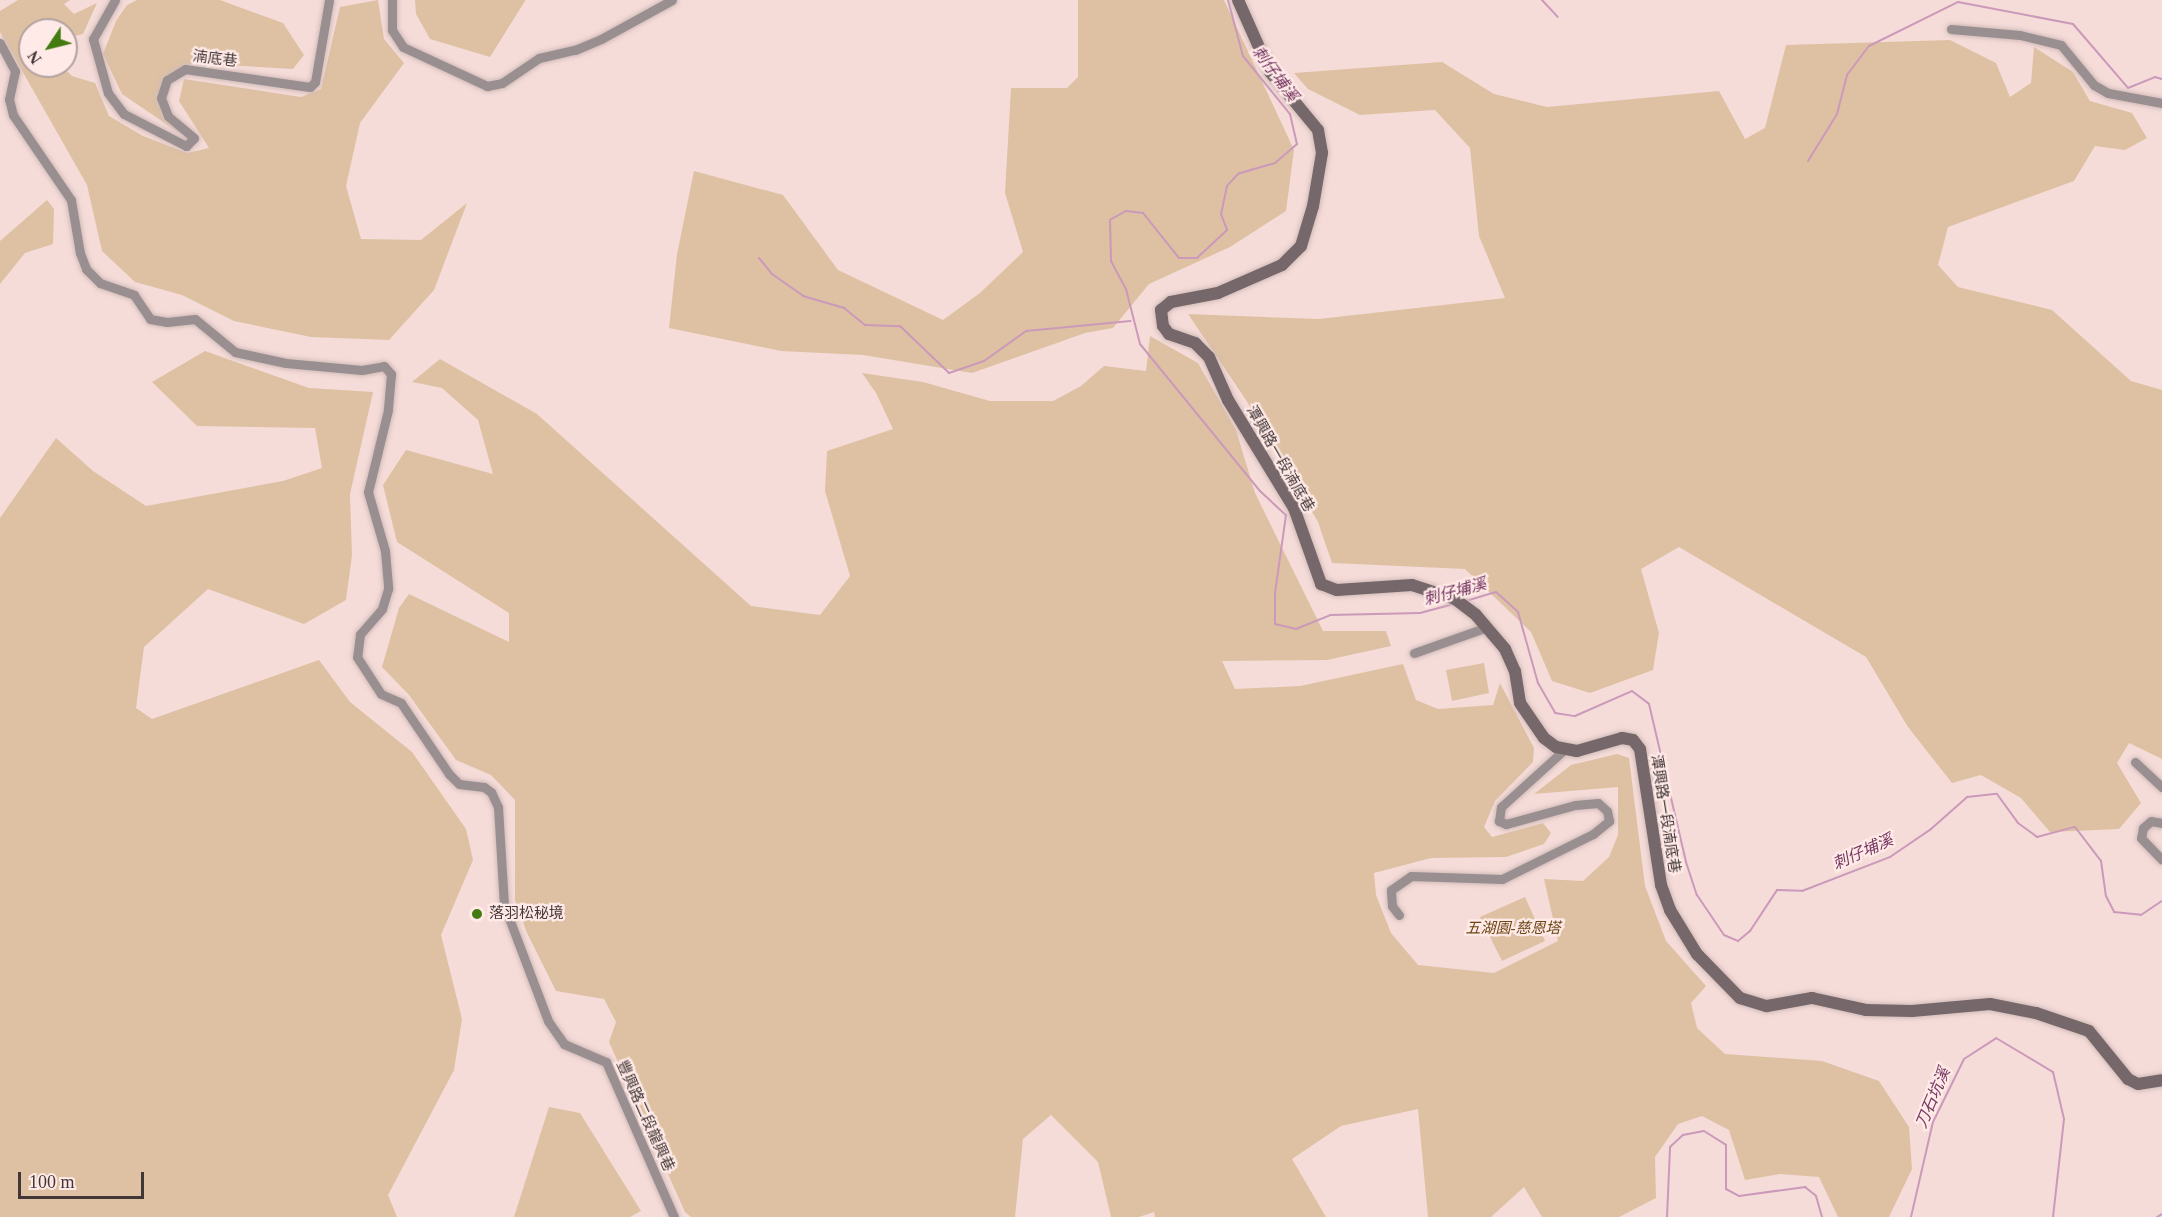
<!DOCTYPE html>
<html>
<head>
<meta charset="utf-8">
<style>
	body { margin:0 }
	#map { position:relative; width:2162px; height:1217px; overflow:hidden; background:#f5dcd9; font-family:"Times New Roman","Noto Sans TC",serif }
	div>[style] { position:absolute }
	.green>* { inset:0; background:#dec1a3 }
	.stream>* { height:2px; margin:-1px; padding:0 1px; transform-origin:1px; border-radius:1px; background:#cb99b9 }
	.roads { filter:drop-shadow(0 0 2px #d1bbb8) drop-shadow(0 0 2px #d1bbb8) }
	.street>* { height:9px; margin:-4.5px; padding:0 4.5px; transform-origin:4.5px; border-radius:4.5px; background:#998f91 }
	.secondary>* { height:12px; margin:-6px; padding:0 6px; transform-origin:6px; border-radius:6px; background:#76676a }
	.dots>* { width:16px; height:16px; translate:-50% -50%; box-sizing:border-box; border:3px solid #ffeae8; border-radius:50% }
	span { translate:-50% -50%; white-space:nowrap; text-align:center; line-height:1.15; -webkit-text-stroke:4.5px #ffeae8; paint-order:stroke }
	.street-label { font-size:15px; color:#413736 }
	.poi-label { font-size:15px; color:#413736 }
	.left { translate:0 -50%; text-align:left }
	.park-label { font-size:15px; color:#6d4614; font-style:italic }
	.water-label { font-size:16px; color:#743660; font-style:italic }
	.north { position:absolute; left:18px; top:18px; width:60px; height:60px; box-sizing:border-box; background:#ffeae8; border:2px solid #b3a2a1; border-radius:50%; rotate:235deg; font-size:16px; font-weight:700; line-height:24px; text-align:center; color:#413736 }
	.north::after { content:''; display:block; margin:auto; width:21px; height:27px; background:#437b10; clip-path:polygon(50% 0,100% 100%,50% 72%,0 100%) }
	.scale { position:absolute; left:18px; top:1172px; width:126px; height:27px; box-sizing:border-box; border:3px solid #413736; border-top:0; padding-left:8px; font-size:18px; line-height:21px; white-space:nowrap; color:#413736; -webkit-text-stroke:4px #ffeae8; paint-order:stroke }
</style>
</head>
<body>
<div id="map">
	<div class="green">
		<div style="clip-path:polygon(18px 0,70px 0,64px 4px,74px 14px,97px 3px,83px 34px,66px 38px,66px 30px,30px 30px,30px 66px,62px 66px,72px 76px,95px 83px,109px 116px,143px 136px,187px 153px,209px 148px,179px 101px,184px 79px,301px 97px,321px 89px,340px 7px,378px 0,384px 39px,404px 63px,360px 123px,346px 186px,361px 239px,421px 240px,467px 203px,434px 290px,389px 340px,311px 337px,234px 321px,182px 295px,135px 282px,102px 251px,87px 185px,0 32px,0 11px)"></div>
		<div style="clip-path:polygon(137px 0,220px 0,283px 23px,304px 55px,293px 69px,192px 63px,165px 78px,158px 98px,186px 134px,178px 132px,122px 94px,103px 54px,116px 21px,127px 5px)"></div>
		<div style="clip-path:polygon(415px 0,525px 0,525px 1px,490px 57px,430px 39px,416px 14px)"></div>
		<div style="clip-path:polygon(1078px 0,1224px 0,1294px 150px,1286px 211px,1230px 247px,1149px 284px,1113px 328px,1085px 333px,972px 373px,863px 355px,781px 351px,669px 328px,677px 254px,694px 171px,783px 195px,838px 270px,943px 320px,980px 293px,1023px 252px,1005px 193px,1011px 88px,1067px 88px,1078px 77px)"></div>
		<div style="clip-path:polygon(1950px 40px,1996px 63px,2010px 97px,2031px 83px,2034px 47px,2073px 72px,2090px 101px,2132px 113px,2147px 138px,2125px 150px,2095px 146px,2074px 181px,1948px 227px,1938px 265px,1958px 287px,2052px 310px,2131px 381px,2162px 390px,2162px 759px,2129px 743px,2117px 763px,2141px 803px,2119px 829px,2050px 832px,2021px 798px,1981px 775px,1952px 783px,1908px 727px,1866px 657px,1679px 547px,1641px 569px,1659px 633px,1653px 670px,1590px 693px,1552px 681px,1531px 632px,1465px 569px,1332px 563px,1318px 522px,1246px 400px,1188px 314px,1319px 319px,1505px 298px,1479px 236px,1470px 148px,1435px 110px,1360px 115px,1308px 89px,1294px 73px,1442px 62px,1494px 94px,1547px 107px,1719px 91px,1745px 139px,1765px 128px,1786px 45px)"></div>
		<div style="clip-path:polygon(47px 200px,54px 209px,53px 244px,25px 253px,0 284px,0 241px)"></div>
		<div style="clip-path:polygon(1150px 336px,1198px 363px,1236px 430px,1255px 493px,1323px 631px,1386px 631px,1391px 646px,1327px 660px,1222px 661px,1235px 689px,1300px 686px,1403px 664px,1416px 700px,1438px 709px,1493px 705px,1500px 683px,1534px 748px,1533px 762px,1495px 801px,1484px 827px,1492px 837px,1543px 823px,1551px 833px,1544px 844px,1506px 857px,1431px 858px,1374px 873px,1376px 895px,1391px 933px,1418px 965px,1494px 973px,1558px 941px,1544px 879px,1583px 881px,1609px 857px,1618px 835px,1618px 787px,1534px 794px,1571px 765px,1617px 754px,1629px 758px,1645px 886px,1666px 941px,1706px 986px,1691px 1003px,1697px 1028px,1725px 1054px,1822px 1061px,1879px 1081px,1909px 1127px,1912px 1169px,1889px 1217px,1838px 1217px,1819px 1177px,1780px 1174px,1745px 1180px,1729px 1130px,1702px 1116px,1678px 1124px,1655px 1157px,1656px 1198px,1619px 1217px,1542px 1217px,1524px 1187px,1491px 1217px,1428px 1217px,1418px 1109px,1341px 1126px,1292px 1159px,1326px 1217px,1155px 1217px,1154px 1212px,1139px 1217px,1111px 1217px,1098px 1162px,1051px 1115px,1023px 1139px,1015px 1217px,691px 1217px,685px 1212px,609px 1042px,616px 1022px,604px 999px,556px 991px,527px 933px,515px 900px,515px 800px,491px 775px,456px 760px,409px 695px,382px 667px,399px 608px,409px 594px,509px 642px,509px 613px,397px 542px,383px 485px,406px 450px,493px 474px,478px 420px,442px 388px,412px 382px,440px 359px,537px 414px,751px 606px,820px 615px,850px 576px,825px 491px,827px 451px,893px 429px,876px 393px,862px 373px,923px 382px,990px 401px,1053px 401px,1081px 386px,1104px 366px,1146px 371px)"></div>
		<div style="clip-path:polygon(205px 351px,309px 388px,373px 392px,350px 494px,352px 555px,346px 600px,304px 624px,208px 589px,144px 647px,136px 708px,152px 719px,319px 660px,350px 702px,412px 752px,466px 829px,473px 860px,441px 935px,462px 1019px,454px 1070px,388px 1195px,397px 1217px,0 1217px,0 518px,56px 438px,93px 471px,146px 506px,283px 481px,322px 468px,315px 428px,197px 426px,152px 382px)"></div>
		<div style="clip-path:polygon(1484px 663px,1489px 693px,1452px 701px,1446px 670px)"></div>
		<div style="clip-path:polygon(1525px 897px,1545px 941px,1502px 961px,1480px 917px)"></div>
		<div style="clip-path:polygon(549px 1107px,580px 1113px,641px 1211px,630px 1217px,514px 1217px)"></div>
	</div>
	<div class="stream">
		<div style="left:1228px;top:0;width:58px;rotate:75deg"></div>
		<div style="left:1243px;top:56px;width:75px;rotate:51deg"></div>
		<div style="left:1290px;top:114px;width:31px;rotate:77deg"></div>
		<div style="left:1297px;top:144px;width:29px;rotate:139deg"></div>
		<div style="left:1275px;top:163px;width:37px;rotate:164deg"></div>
		<div style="left:1239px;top:173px;width:18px;rotate:133deg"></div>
		<div style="left:1227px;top:186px;width:29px;rotate:102deg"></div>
		<div style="left:1221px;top:214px;width:17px;rotate:69deg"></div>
		<div style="left:1227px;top:230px;width:41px;rotate:137deg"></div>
		<div style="left:1197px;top:258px;width:18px;rotate:180deg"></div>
		<div style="left:1179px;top:258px;width:58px;rotate:-128.7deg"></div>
		<div style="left:1143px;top:213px;width:17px;rotate:-173deg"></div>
		<div style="left:1126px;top:211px;width:18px;rotate:151deg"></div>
		<div style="left:1110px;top:220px;width:41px;rotate:88.6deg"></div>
		<div style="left:1111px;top:261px;width:32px;rotate:62deg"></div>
		<div style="left:1126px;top:289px;width:57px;rotate:75.7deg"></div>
		<div style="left:1140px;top:344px;width:190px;rotate:50.8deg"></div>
		<div style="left:1260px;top:491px;width:35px;rotate:43deg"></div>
		<div style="left:1286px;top:515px;width:79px;rotate:98deg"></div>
		<div style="left:1275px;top:593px;width:31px;rotate:90deg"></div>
		<div style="left:1275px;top:624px;width:22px;rotate:13deg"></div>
		<div style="left:1296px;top:629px;width:37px;rotate:-22deg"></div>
		<div style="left:1330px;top:615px;width:90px;rotate:-1.3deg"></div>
		<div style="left:1420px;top:613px;width:35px;rotate:-15deg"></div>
		<div style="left:1542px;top:0;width:23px;rotate:47deg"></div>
		<div style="left:1808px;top:161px;width:55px;rotate:-58.3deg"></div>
		<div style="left:1837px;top:114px;width:40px;rotate:-75.6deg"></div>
		<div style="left:1847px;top:75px;width:36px;rotate:-53deg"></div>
		<div style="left:1869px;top:46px;width:99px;rotate:-26.3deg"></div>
		<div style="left:1958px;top:2px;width:117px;rotate:10.8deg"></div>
		<div style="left:2073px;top:24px;width:84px;rotate:49.3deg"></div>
		<div style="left:2128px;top:88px;width:29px;rotate:-22deg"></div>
		<div style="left:2155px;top:77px;width:7px;rotate:16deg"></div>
		<div style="left:759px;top:258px;width:21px;rotate:51deg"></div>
		<div style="left:772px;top:274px;width:38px;rotate:35deg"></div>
		<div style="left:803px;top:296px;width:43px;rotate:16.3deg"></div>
		<div style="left:844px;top:308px;width:27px;rotate:39deg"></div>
		<div style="left:865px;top:325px;width:35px;rotate:2deg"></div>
		<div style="left:900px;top:326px;width:68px;rotate:43.8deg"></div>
		<div style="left:949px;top:373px;width:37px;rotate:-19deg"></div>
		<div style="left:984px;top:361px;width:52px;rotate:-35.5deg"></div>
		<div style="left:1026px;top:331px;width:105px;rotate:-5.4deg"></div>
		<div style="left:1466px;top:601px;width:31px;rotate:-17deg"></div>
		<div style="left:1496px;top:592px;width:30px;rotate:42deg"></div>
		<div style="left:1518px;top:612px;width:74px;rotate:74.3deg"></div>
		<div style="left:1538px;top:683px;width:34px;rotate:60deg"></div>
		<div style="left:1555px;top:713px;width:20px;rotate:9deg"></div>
		<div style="left:1575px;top:716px;width:62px;rotate:-23.7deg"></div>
		<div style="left:1632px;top:691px;width:21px;rotate:37deg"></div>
		<div style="left:1649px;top:704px;width:162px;rotate:76.8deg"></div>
		<div style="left:1686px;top:862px;width:35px;rotate:72deg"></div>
		<div style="left:1697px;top:895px;width:48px;rotate:56deg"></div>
		<div style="left:1724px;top:935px;width:15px;rotate:23deg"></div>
		<div style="left:1738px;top:941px;width:16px;rotate:-40deg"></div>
		<div style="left:1750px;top:931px;width:49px;rotate:-56.6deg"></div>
		<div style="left:1777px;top:890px;width:25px;rotate:2deg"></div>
		<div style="left:1802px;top:891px;width:94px;rotate:-21.1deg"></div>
		<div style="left:1890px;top:857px;width:50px;rotate:-34.3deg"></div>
		<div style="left:1931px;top:829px;width:48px;rotate:-41.6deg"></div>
		<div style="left:1967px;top:797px;width:30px;rotate:-6deg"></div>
		<div style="left:1997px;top:794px;width:36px;rotate:54deg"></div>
		<div style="left:2018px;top:823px;width:24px;rotate:36deg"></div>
		<div style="left:2037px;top:837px;width:39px;rotate:-15deg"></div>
		<div style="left:2075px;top:827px;width:43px;rotate:52.6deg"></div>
		<div style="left:2101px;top:861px;width:35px;rotate:82deg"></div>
		<div style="left:2106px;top:896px;width:18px;rotate:63deg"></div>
		<div style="left:2114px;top:912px;width:27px;rotate:6deg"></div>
		<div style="left:2141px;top:915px;width:25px;rotate:-34deg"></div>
		<div style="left:1667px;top:1217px;width:70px;rotate:-87.5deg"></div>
		<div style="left:1670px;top:1147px;width:18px;rotate:-43deg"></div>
		<div style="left:1683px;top:1135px;width:21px;rotate:-11deg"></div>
		<div style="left:1704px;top:1131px;width:26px;rotate:32deg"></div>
		<div style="left:1726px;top:1145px;width:44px;rotate:90deg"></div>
		<div style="left:1726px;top:1189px;width:15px;rotate:28deg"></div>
		<div style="left:1739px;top:1196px;width:67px;rotate:-7.8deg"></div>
		<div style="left:1805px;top:1187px;width:14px;rotate:39deg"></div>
		<div style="left:1816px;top:1196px;width:22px;rotate:74deg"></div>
		<div style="left:1911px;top:1217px;width:98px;rotate:-77deg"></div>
		<div style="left:1933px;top:1122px;width:70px;rotate:-63.8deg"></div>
		<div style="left:1964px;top:1059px;width:38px;rotate:-33deg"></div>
		<div style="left:1996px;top:1038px;width:66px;rotate:30.8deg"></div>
		<div style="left:2053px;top:1072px;width:48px;rotate:76.8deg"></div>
		<div style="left:2064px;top:1119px;width:99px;rotate:96.4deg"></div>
		<div style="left:2157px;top:1217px;width:6px;rotate:-31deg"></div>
	</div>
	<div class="roads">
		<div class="street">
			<div style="left:115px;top:0;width:45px;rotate:119.4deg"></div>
			<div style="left:93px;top:39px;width:56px;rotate:74.5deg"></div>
			<div style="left:108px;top:93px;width:26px;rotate:53deg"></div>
			<div style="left:124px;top:114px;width:70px;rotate:27.3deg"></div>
			<div style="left:186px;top:146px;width:11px;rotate:-45deg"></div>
			<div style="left:194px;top:138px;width:34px;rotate:-140deg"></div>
			<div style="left:168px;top:116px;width:19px;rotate:-111deg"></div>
			<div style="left:161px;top:98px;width:19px;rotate:-72deg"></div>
			<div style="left:167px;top:80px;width:21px;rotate:-31deg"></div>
			<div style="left:185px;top:69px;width:126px;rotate:8.2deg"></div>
			<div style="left:310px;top:87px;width:7px;rotate:-45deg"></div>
			<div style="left:315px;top:82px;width:83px;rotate:-80.3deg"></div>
			<div style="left:392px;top:0;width:30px;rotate:90deg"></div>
			<div style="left:392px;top:30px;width:20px;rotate:57deg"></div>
			<div style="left:403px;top:47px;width:93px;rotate:24.9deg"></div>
			<div style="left:487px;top:86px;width:15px;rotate:-11deg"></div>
			<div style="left:502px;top:83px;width:45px;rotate:-34deg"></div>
			<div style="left:539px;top:58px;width:37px;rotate:-13deg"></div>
			<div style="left:575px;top:50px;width:28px;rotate:-23deg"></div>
			<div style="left:601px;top:39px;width:81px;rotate:-28.8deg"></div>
			<div style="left:1951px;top:29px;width:69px;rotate:5deg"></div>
			<div style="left:2020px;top:35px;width:42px;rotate:13.7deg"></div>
			<div style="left:2061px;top:45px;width:52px;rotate:50.5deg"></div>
			<div style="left:2094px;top:85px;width:16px;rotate:30deg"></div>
			<div style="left:2108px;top:93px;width:55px;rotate:10.5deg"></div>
			<div style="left:0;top:43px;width:32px;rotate:62deg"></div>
			<div style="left:15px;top:71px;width:29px;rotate:102deg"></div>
			<div style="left:9px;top:99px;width:16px;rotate:76deg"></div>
			<div style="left:13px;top:115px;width:103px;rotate:55.7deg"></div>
			<div style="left:71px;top:200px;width:54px;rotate:80.4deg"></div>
			<div style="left:80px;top:253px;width:17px;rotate:69deg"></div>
			<div style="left:86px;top:269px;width:20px;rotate:45deg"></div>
			<div style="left:100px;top:283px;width:36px;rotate:19deg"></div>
			<div style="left:134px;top:295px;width:29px;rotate:56deg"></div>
			<div style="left:150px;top:319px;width:17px;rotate:10deg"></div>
			<div style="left:167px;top:322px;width:28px;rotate:-6deg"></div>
			<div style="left:195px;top:319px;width:52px;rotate:39.5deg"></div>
			<div style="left:235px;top:352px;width:52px;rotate:12.2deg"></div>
			<div style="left:286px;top:363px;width:76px;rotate:5.3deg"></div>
			<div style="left:362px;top:370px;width:22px;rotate:-10deg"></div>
			<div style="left:384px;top:366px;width:11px;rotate:49deg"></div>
			<div style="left:391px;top:374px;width:36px;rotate:95deg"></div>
			<div style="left:388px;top:410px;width:84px;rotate:103.7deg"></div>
			<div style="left:368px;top:492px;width:61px;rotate:73.9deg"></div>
			<div style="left:385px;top:551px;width:38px;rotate:85deg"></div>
			<div style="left:388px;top:589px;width:21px;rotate:107deg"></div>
			<div style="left:382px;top:609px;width:33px;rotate:131deg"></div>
			<div style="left:360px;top:634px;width:23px;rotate:97deg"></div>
			<div style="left:357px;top:657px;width:44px;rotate:57deg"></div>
			<div style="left:381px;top:694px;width:22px;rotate:24deg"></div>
			<div style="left:401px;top:703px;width:86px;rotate:55.9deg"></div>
			<div style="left:449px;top:774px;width:14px;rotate:45deg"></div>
			<div style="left:459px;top:784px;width:25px;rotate:7deg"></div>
			<div style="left:484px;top:787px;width:9px;rotate:36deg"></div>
			<div style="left:491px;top:792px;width:17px;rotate:65deg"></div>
			<div style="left:498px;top:807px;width:98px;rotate:86.5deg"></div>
			<div style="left:504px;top:905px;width:124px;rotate:69.2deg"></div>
			<div style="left:548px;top:1021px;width:28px;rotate:55deg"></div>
			<div style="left:564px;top:1044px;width:46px;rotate:23.2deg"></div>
			<div style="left:606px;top:1062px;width:169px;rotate:66.3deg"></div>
			<div style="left:1414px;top:653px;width:77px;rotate:-19.6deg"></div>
			<div style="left:2135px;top:762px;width:37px;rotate:43deg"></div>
			<div style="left:2162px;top:823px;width:11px;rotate:-170deg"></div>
			<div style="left:2151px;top:821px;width:11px;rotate:139deg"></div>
			<div style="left:2143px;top:828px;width:10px;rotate:101deg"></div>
			<div style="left:2141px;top:838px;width:30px;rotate:46deg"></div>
			<div style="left:1399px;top:915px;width:11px;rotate:-128deg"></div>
			<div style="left:1392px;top:906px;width:16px;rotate:-94deg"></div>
			<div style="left:1391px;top:890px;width:24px;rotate:-35deg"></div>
			<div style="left:1411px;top:876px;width:91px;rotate:1.9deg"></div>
			<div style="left:1502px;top:879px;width:102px;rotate:-26.3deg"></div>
			<div style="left:1593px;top:834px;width:21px;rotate:-39deg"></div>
			<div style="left:1609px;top:821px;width:10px;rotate:-101deg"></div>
			<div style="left:1607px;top:811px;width:12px;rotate:-138deg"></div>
			<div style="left:1598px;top:803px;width:23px;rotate:175deg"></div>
			<div style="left:1575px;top:805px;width:72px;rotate:164.6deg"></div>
			<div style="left:1506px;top:824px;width:8px;rotate:-157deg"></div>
			<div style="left:1499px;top:821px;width:14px;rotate:-82deg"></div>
			<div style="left:1501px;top:807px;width:86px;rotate:-42.2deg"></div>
		</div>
		<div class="secondary">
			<div style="left:1238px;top:0;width:79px;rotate:66deg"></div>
			<div style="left:1270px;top:72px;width:75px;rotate:50.4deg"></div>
			<div style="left:1318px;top:130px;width:23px;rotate:80deg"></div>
			<div style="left:1322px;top:153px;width:54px;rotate:99.6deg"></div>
			<div style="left:1313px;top:206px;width:42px;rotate:106.7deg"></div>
			<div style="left:1301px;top:246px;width:27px;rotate:135deg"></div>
			<div style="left:1282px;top:265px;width:70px;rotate:156.4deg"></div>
			<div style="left:1218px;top:293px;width:48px;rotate:169.2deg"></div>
			<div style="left:1171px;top:302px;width:13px;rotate:141deg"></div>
			<div style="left:1161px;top:310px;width:16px;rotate:83deg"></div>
			<div style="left:1163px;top:326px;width:10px;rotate:53deg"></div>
			<div style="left:1169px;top:334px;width:28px;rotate:19deg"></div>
			<div style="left:1195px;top:343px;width:20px;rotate:45deg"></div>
			<div style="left:1209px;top:357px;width:47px;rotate:66.2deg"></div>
			<div style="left:1228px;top:400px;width:127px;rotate:58.6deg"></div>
			<div style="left:1294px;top:508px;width:81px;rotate:70.4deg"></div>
			<div style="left:1321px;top:584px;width:17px;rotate:21deg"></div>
			<div style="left:1337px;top:590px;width:75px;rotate:-3.8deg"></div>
			<div style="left:1412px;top:585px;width:45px;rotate:18deg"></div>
			<div style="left:1455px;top:599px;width:26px;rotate:37deg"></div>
			<div style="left:1476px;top:615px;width:45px;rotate:49.5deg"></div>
			<div style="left:1505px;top:649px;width:24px;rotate:66deg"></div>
			<div style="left:1515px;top:671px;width:32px;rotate:81deg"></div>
			<div style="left:1520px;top:703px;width:42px;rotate:55.6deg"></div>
			<div style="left:1544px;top:738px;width:15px;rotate:37deg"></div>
			<div style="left:1556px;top:747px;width:21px;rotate:11deg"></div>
			<div style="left:1577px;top:751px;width:47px;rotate:-16.1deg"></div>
			<div style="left:1622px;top:738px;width:11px;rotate:10deg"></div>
			<div style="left:1633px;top:740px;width:11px;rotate:52deg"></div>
			<div style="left:1640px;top:749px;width:138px;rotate:81.2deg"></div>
			<div style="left:1661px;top:885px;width:27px;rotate:70deg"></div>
			<div style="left:1670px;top:910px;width:52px;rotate:58.5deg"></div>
			<div style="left:1697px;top:954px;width:62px;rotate:45.7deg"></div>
			<div style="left:1740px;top:998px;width:28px;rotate:17deg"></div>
			<div style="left:1767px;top:1006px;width:46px;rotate:-10.1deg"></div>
			<div style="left:1812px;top:998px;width:55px;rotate:12.5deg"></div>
			<div style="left:1866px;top:1010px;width:46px;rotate:1.2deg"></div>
			<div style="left:1912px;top:1011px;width:78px;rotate:-5.1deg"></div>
			<div style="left:1990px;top:1004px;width:47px;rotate:11.1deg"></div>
			<div style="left:2036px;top:1013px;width:56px;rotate:18.8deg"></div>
			<div style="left:2089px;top:1031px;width:62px;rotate:50.9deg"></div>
			<div style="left:2128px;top:1079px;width:11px;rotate:27deg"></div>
			<div style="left:2138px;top:1084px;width:24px;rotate:-9deg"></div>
		</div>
	</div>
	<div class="dots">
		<div style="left:477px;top:914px;background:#437b10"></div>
	</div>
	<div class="street-label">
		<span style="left:215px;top:59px;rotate:7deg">湳底巷</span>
		<span style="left:1280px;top:459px;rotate:60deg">潭興路一段湳底巷</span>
		<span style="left:1665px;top:814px;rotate:81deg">潭興路一段湳底巷</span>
		<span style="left:645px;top:1116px;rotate:66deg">豐興路二段龍興巷</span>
	</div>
	<div class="poi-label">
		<span class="left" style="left:489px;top:914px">落羽松秘境</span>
	</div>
	<div class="park-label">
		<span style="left:1513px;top:929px">五湖園-慈恩塔</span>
	</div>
	<div class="water-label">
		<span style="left:1275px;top:74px;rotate:53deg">刺仔埔溪</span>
		<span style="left:1455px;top:592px;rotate:-15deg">刺仔埔溪</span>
		<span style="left:1863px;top:852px;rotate:-24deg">刺仔埔溪</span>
		<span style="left:1933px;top:1098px;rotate:-67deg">刀石坑溪</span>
	</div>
	<div class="north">N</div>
	<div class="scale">100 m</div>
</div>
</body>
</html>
